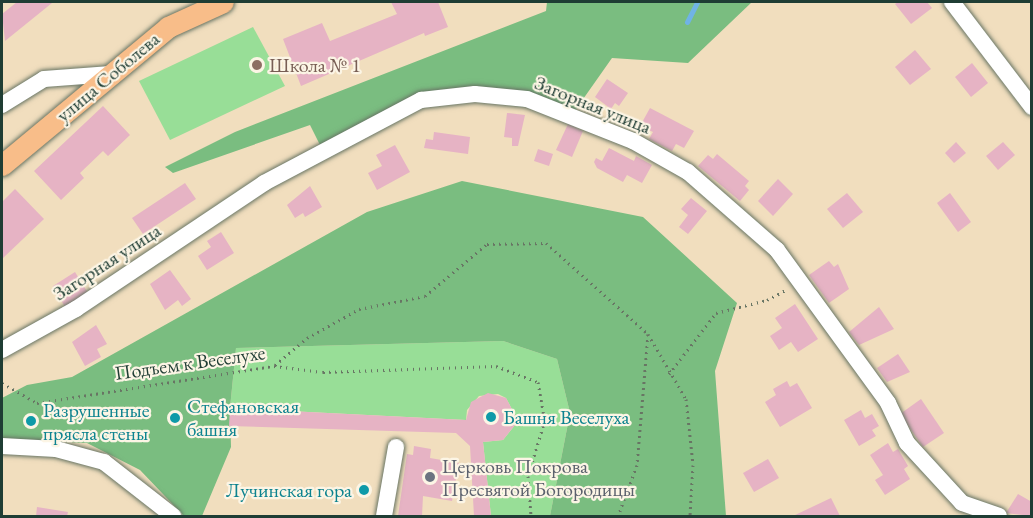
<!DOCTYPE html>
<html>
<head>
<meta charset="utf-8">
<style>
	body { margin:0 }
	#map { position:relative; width:1033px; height:518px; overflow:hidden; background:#f1debe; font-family:"EB Garamond",serif }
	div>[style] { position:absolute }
	.green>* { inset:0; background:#98de97 }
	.forest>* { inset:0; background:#7abd80 }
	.stream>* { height:5px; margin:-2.5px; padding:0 2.5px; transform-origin:2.5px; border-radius:2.5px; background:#70b3e5 }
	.building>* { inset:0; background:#e6b3c4 }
	.path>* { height:3px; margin-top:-1.5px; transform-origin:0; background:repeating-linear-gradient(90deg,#687564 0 1.5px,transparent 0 6px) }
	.roads { filter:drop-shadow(0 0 2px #687564) drop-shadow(0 0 2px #687564) }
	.minor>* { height:16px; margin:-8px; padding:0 8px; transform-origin:8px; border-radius:8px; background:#fff }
	.major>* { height:21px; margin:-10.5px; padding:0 10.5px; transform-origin:10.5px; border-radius:10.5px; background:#f8bd89 }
	.dots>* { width:16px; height:16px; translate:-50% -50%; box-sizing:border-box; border:3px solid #fcf5e5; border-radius:50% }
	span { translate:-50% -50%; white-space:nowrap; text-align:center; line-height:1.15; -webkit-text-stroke:4.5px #fcf5e5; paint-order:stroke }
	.education-label { font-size:20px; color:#785e54 }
	.left { translate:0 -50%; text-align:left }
	.street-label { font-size:20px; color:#1f3d34 }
	.culture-label { font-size:20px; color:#0d838f }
	.right { translate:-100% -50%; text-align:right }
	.worship-label { font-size:20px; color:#5b616d }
	.frame { position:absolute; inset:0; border:3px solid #1f3d34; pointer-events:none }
</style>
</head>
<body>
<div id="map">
	<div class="green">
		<div style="clip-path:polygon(253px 27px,285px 86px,170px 140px,139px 81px)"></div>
		<div style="clip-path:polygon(503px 341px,557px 359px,570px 413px,550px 516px,491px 516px,483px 442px,503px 440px,515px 425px,515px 415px,506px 398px,498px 394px,479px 396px,467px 410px,466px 420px,230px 408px,236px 348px)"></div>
	</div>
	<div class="forest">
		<div style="clip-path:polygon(547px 2px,752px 2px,688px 63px,612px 58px,574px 112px,420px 96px,320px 145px,310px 125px,173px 173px,165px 167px,235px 132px,546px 11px)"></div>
		<div style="clip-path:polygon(462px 181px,643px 217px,737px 303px,715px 371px,726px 516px,550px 516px,570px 413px,557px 359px,503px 341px,236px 348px,230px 408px,231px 447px,202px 516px,184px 516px,140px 470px,87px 443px,2px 439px,2px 398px,27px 385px,72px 377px,367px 212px)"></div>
	</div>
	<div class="stream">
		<div style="left:687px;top:22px;width:22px;rotate:-63deg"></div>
	</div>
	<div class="building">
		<div style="clip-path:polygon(17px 2px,52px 3px,5px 41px,2px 14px)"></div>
		<div style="clip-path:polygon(391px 2px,438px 2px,448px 27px,425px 36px,424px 33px,301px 86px,283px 39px,322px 23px,330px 41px,397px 14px)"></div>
		<div style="clip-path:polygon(898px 2px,927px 2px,932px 8px,911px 24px,895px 4px)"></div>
		<div style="clip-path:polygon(915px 50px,931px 69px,910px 85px,895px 67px)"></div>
		<div style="clip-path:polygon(972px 63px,988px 83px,971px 97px,955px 77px)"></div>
		<div style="clip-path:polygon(607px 79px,628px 93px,619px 106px,615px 103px,611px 109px,595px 97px)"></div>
		<div style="clip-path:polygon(103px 106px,130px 135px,108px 156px,103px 151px,80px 173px,84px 178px,61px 200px,34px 171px)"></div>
		<div style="clip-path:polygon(650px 108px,694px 131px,684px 148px,676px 144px,672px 151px,649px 139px,653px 132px,640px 126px)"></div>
		<div style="clip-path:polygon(507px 113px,525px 115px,518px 146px,512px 146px,512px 138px,504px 137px)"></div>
		<div style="clip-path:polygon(568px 124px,583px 131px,572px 157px,556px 150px)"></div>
		<div style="clip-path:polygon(434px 132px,470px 137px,468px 154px,424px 148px,426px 139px,433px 140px)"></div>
		<div style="clip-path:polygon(956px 142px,966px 153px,954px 163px,945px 153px)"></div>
		<div style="clip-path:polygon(1003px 142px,1015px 155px,998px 170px,986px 156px)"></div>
		<div style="clip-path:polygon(395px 145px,410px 172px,377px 190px,368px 173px,382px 166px,376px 155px)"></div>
		<div style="clip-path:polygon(609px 148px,634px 161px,636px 156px,652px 165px,642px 183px,627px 175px,623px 182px,597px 168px,594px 162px,596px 158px,602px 161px)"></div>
		<div style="clip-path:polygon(538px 149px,553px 154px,549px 166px,534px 161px)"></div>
		<div style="clip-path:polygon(717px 154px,749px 181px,745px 186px,749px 190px,740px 201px,698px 166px,708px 155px,713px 159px)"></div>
		<div style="clip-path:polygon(778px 179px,793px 194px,773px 216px,758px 201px)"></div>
		<div style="clip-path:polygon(185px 183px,196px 199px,143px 234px,132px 218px)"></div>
		<div style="clip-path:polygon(310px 186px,322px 207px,305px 217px,303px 213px,295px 218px,287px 205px)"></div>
		<div style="clip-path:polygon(15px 189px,44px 219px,2px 259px,2px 202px)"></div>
		<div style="clip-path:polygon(847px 193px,863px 212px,843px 228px,827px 209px)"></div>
		<div style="clip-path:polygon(950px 193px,971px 222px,958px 232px,937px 203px)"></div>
		<div style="clip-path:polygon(691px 198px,707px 211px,688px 234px,679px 227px,688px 215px,681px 209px)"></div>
		<div style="clip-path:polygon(221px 232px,234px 253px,207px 270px,198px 256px,211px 247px,207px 241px)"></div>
		<div style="clip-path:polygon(829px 261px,834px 267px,838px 264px,849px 289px,829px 303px,809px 275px)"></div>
		<div style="clip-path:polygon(170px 270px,191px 299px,182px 306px,178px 300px,165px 310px,150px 284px)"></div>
		<div style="clip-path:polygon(75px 272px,88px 293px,65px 307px,53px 286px)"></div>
		<div style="clip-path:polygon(795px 304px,818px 339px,798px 352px,791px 342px,779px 350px,770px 336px,782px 328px,775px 318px)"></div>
		<div style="clip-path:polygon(879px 307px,894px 329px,859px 345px,849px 332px)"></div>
		<div style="clip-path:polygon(96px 325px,107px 344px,97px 349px,101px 357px,85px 366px,72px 342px)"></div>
		<div style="clip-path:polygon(898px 354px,910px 372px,887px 382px,877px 368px)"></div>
		<div style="clip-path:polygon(787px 381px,790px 387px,797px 383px,812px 408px,780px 427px,765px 402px,776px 395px,773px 389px)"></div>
		<div style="clip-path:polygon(488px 393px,506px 398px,515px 415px,515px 425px,503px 440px,483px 442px,491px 516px,474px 516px,470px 446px,456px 433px,229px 426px,230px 408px,466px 420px,471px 402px)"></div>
		<div style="clip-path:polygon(921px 399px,944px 433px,923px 447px,900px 414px)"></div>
		<div style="clip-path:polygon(861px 410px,865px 418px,872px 414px,879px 426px,872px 430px,876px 436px,859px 446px,844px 420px)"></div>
		<div style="clip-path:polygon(888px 443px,893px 452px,898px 449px,908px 466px,904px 469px,910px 479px,885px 495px,875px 480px,883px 475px,870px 455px)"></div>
		<div style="clip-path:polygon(414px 446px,431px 449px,430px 458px,459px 463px,452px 501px,423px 496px,422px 516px,398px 516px,407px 454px,413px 455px)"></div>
		<div style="clip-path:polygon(768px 459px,779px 478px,754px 492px,743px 473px)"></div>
		<div style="clip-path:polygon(1018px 494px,1032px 502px,1032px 516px,1006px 513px)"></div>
		<div style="clip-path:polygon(831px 498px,840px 516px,793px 516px)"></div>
		<div style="clip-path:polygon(37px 507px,68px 512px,67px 516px,36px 516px)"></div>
	</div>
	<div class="path">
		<div style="left:648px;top:334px;width:75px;rotate:59.7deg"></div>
		<div style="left:686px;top:399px;width:66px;rotate:83.9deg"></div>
		<div style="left:693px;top:465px;width:51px;rotate:93.4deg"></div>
		<div style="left:275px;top:365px;width:42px;rotate:-40.2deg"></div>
		<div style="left:307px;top:338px;width:60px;rotate:-29.1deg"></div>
		<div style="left:359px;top:309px;width:67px;rotate:-11.1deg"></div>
		<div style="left:425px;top:296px;width:81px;rotate:-40deg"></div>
		<div style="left:487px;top:244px;width:59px;rotate:-1deg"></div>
		<div style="left:546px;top:243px;width:137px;rotate:41.7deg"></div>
		<div style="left:648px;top:334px;width:131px;rotate:94.8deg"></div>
		<div style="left:637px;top:465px;width:54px;rotate:110.4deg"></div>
		<div style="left:669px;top:374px;width:77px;rotate:-52.4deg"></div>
		<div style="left:716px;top:313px;width:53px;rotate:-14.3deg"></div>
		<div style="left:767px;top:300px;width:21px;rotate:-28deg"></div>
		<div style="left:2px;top:383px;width:40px;rotate:29.7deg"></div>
		<div style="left:37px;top:403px;width:240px;rotate:-8.9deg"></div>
		<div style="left:274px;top:366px;width:49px;rotate:7deg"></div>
		<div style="left:323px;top:372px;width:173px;rotate:-2deg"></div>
		<div style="left:496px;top:366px;width:45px;rotate:20.9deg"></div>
		<div style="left:538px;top:382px;width:39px;rotate:80deg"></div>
		<div style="left:545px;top:420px;width:59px;rotate:106.9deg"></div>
		<div style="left:528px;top:476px;width:40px;rotate:85.7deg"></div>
	</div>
	<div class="roads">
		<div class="minor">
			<div style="left:952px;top:2px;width:132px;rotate:52.7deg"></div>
			<div style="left:2px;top:105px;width:49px;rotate:-31.8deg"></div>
			<div style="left:44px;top:79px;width:67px;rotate:-4.3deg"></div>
			<div style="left:2px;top:350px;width:85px;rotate:-29deg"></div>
			<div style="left:76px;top:309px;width:226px;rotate:-33.8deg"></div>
			<div style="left:264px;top:183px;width:178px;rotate:-27.9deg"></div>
			<div style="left:421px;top:100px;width:54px;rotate:-6.3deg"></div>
			<div style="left:475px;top:94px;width:52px;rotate:5.5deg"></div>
			<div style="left:527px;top:99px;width:114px;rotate:21.6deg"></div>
			<div style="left:633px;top:141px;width:63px;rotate:29.4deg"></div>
			<div style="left:688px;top:172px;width:118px;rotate:41.2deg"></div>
			<div style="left:777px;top:250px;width:189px;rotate:54deg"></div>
			<div style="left:888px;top:403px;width:44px;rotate:64.6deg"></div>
			<div style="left:907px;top:443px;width:81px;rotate:47.5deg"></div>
			<div style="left:962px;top:503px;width:39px;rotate:19deg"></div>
			<div style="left:2px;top:446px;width:54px;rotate:3.2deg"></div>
			<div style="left:56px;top:449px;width:50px;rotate:15.2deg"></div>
			<div style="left:104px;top:462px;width:88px;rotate:38deg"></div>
			<div style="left:384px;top:516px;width:70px;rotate:-80.1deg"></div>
		</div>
		<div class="major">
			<div style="left:2px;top:165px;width:216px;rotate:-39.7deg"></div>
			<div style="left:168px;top:27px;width:60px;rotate:-24.4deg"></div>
		</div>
	</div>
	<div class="dots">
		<div style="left:257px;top:65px;background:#8d6e63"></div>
		<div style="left:491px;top:417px;background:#0f9aa8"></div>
		<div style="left:175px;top:418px;background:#0f9aa8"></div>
		<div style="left:31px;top:421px;background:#0f9aa8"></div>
		<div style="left:430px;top:477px;background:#6b7280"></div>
		<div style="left:364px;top:490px;background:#0f9aa8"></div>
	</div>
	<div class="education-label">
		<span class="left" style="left:269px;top:65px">Школа № 1</span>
	</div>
	<div class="street-label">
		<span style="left:108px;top:77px;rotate:-40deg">улица Соболева</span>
		<span style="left:593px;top:105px;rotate:22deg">Загорная улица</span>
		<span style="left:107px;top:262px;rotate:-33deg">Загорная улица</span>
		<span style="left:190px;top:363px;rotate:-8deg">Подъем к Веселухе</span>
	</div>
	<div class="culture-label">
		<span class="left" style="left:187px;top:418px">Стефановская<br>башня</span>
		<span class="left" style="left:43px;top:422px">Разрушенные<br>прясла стены</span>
		<span class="left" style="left:503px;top:417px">Башня Веселуха</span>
		<span class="right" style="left:352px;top:490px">Лучинская гора</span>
	</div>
	<div class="worship-label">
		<span class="left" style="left:442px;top:478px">Церковь Покрова<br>Пресвятой Богородицы</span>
	</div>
	<div class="frame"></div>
</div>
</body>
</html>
